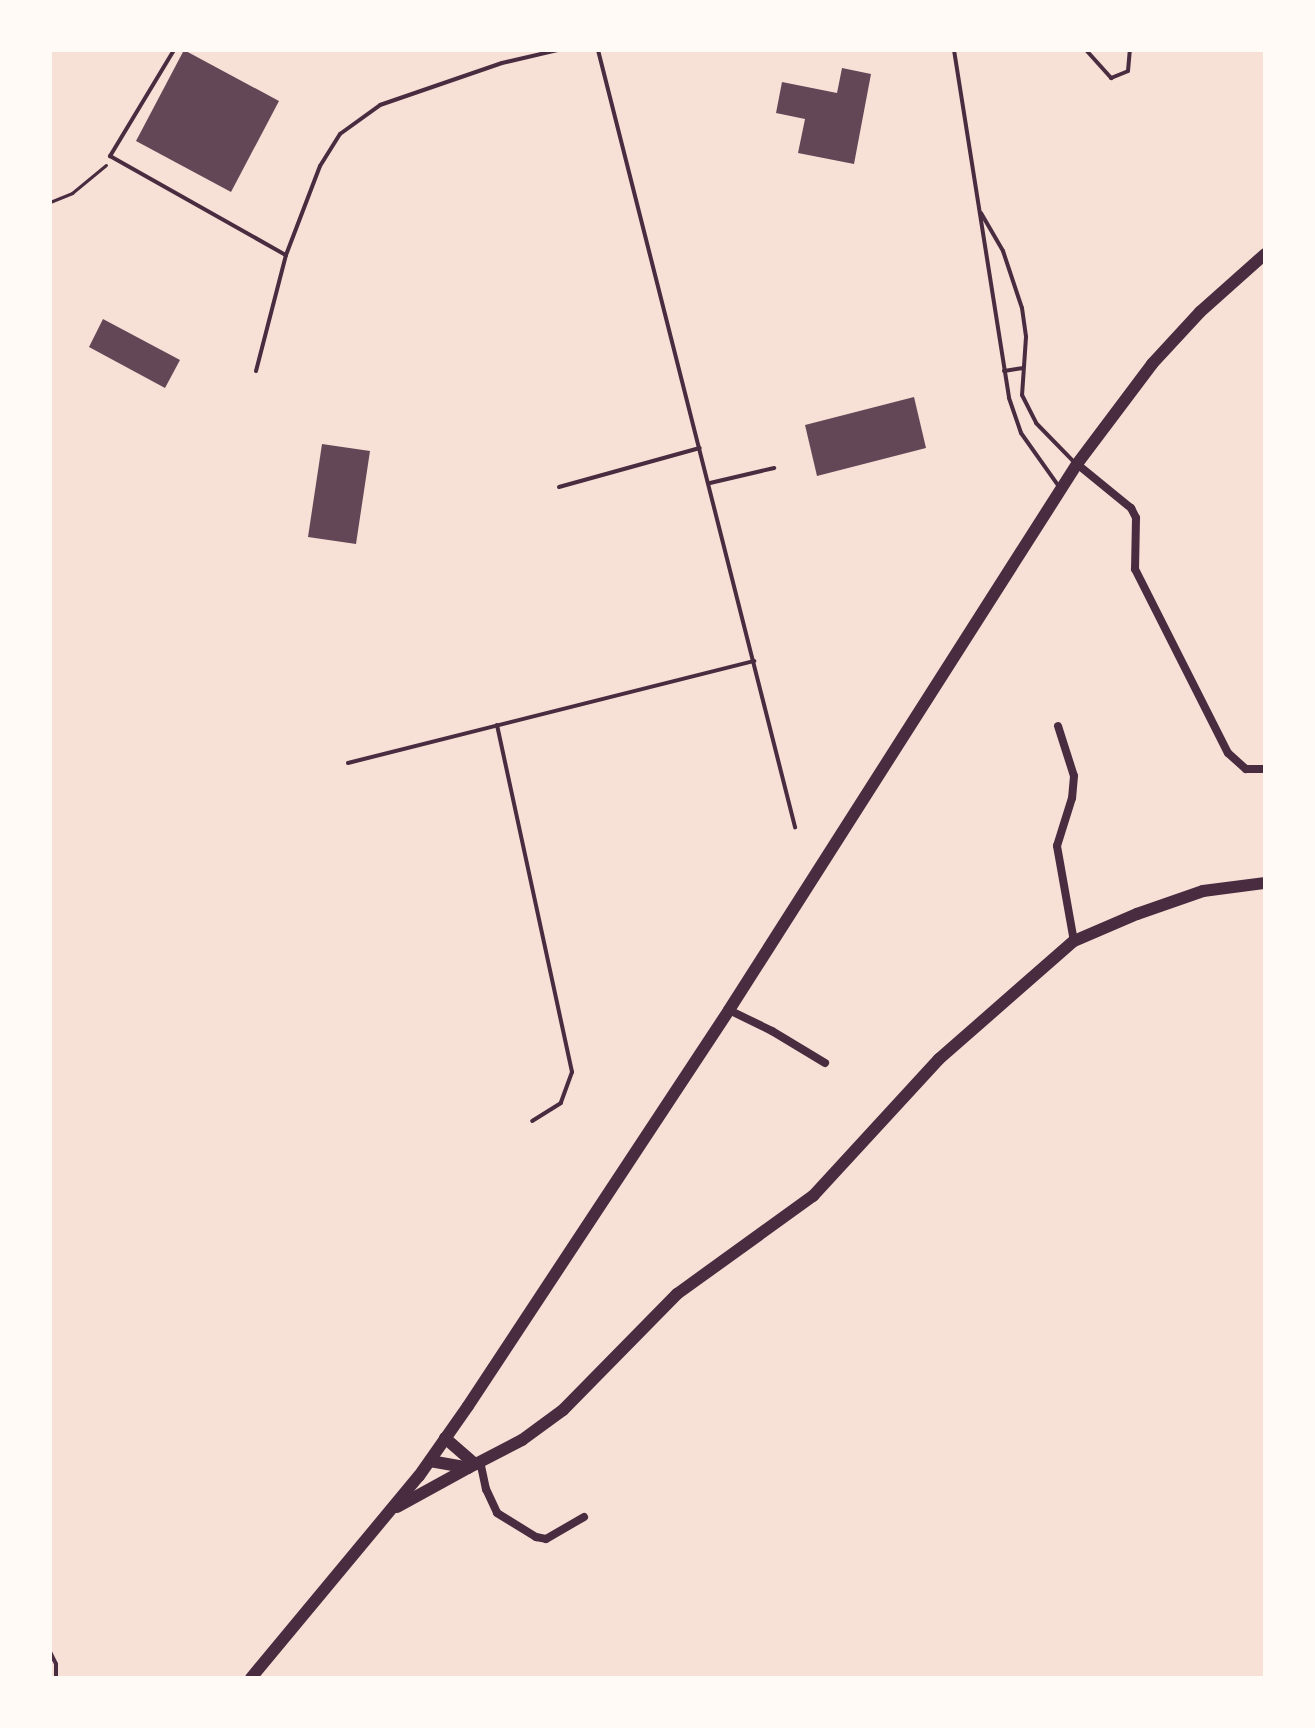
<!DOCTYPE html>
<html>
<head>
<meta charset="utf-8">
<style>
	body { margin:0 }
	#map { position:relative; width:1315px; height:1728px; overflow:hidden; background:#f7e1d7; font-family:Cabin,sans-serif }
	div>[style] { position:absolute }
	.building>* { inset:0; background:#644757 }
	.path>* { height:3px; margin:-1.5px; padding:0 1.5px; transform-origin:1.5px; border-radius:1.5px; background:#4a2c40 }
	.service>* { height:4px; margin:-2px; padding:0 2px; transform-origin:2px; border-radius:2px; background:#4a2c40 }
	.minor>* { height:8px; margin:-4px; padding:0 4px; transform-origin:4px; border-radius:4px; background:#4a2c40 }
	.secondary>* { height:12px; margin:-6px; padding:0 6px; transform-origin:6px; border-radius:6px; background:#4a2c40 }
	span { translate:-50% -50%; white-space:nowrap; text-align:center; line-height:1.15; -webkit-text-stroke:7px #fffaf5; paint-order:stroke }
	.frame { position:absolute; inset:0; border:52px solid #fffaf5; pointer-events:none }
</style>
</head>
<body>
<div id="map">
	<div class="building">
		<div style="clip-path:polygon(184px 50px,279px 101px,231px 192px,136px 141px)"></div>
		<div style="clip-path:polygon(842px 68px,871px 74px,854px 164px,798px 153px,805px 119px,776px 113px,782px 82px,837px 93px)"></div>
		<div style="clip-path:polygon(103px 319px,180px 360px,165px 388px,89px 347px)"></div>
		<div style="clip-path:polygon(914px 397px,926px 448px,817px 476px,805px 425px)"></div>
		<div style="clip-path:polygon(322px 444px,370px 451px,356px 544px,308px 537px)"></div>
	</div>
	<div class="path">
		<div style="left:50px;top:202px;width:24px;rotate:-22deg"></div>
		<div style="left:72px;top:193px;width:44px;rotate:-39.5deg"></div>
	</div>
	<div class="service">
		<div style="left:174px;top:50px;width:124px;rotate:121.1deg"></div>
		<div style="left:110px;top:156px;width:202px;rotate:29.4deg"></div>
		<div style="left:598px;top:50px;width:802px;rotate:75.77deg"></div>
		<div style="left:954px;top:50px;width:352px;rotate:81deg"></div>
		<div style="left:1009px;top:398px;width:37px;rotate:71deg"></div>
		<div style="left:1021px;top:433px;width:67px;rotate:54.7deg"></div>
		<div style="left:1086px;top:50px;width:38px;rotate:48deg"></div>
		<div style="left:1111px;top:78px;width:18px;rotate:-22deg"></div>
		<div style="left:1128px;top:71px;width:21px;rotate:-85deg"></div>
		<div style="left:981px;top:213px;width:44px;rotate:59.9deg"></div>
		<div style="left:1003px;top:251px;width:60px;rotate:71.6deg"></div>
		<div style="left:1022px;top:308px;width:29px;rotate:82deg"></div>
		<div style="left:1026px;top:337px;width:58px;rotate:93.9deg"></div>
		<div style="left:1022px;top:395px;width:31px;rotate:63deg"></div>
		<div style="left:1036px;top:423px;width:56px;rotate:45.7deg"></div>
		<div style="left:256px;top:371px;width:120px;rotate:-75.5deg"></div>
		<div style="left:286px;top:255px;width:95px;rotate:-69.1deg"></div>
		<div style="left:320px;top:166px;width:38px;rotate:-58deg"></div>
		<div style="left:340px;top:134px;width:49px;rotate:-35.9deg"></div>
		<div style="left:380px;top:105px;width:129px;rotate:-19deg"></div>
		<div style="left:502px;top:63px;width:57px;rotate:-13.1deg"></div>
		<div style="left:1004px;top:371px;width:18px;rotate:-9deg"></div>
		<div style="left:710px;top:483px;width:66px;rotate:-13.2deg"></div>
		<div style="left:559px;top:487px;width:146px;rotate:-15.5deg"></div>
		<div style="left:497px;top:725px;width:355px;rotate:77.8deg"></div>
		<div style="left:572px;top:1072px;width:33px;rotate:110deg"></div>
		<div style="left:561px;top:1103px;width:34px;rotate:148deg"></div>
		<div style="left:348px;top:763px;width:419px;rotate:-14.1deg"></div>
		<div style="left:50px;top:1652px;width:13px;rotate:63deg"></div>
		<div style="left:56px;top:1664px;width:14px;rotate:90deg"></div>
	</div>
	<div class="minor">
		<div style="left:1077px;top:464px;width:70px;rotate:39.2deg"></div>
		<div style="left:1131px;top:508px;width:11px;rotate:63deg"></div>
		<div style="left:1136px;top:518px;width:51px;rotate:91.1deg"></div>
		<div style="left:1135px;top:569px;width:206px;rotate:63.2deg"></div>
		<div style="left:1228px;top:753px;width:24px;rotate:42deg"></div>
		<div style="left:1246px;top:769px;width:19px"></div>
		<div style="left:1058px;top:726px;width:52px;rotate:72.3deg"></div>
		<div style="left:1074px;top:776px;width:22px;rotate:95deg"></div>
		<div style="left:1072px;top:798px;width:50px;rotate:107.4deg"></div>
		<div style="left:1057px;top:846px;width:97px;rotate:79.9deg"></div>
		<div style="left:729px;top:1010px;width:48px;rotate:26deg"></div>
		<div style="left:772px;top:1031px;width:62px;rotate:31.1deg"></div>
		<div style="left:480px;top:1461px;width:29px;rotate:78deg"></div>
		<div style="left:486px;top:1489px;width:26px;rotate:65deg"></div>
		<div style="left:497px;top:1513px;width:46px;rotate:31.6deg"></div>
		<div style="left:536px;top:1537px;width:10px;rotate:11deg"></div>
		<div style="left:546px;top:1539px;width:44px;rotate:-30.1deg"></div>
	</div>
	<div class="secondary">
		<div style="left:445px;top:1438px;width:40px;rotate:41deg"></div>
		<div style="left:430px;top:1461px;width:39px;rotate:10deg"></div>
		<div style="left:468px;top:1468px;width:61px;rotate:-27.4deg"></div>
		<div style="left:522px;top:1440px;width:51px;rotate:-36.2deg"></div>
		<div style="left:563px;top:1410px;width:163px;rotate:-45.5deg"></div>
		<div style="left:677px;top:1294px;width:168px;rotate:-35.8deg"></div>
		<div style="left:813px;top:1196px;width:186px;rotate:-47.4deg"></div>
		<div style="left:939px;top:1059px;width:179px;rotate:-41.2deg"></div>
		<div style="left:1074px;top:941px;width:69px;rotate:-23.2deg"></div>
		<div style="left:1137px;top:914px;width:70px;rotate:-19.2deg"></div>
		<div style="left:1203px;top:891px;width:63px;rotate:-7.4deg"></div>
		<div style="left:397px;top:1507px;width:81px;rotate:-28.8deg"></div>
		<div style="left:251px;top:1678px;width:263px;rotate:-50.3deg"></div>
		<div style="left:419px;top:1476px;width:85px;rotate:-55deg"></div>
		<div style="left:468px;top:1406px;width:474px;rotate:-56.6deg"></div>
		<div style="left:729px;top:1010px;width:647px;rotate:-57.49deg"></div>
		<div style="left:1077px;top:464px;width:125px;rotate:-53.1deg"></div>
		<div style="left:1152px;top:364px;width:71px;rotate:-47.3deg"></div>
		<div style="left:1200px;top:312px;width:87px;rotate:-41.7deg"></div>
	</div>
	<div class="frame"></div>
</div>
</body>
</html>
